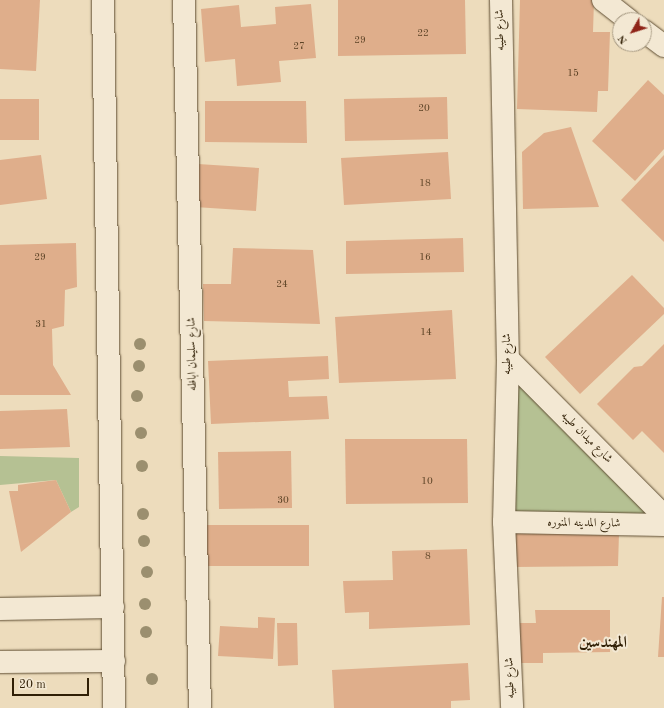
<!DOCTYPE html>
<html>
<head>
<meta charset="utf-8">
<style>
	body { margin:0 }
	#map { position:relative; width:664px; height:708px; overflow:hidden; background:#eddcbc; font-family:"Old Standard TT",Amiri,serif }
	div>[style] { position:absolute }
	.green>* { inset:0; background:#b5c193 }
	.building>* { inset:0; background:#dfae8b }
	.roads { filter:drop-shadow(0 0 1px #5f4e33) drop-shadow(0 0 1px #5f4e33) }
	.street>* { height:22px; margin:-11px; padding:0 11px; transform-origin:11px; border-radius:11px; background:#f3e8d3 }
	.trees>* { width:12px; height:12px; margin:-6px; border-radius:50%; background:#9b8f6f }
	span { translate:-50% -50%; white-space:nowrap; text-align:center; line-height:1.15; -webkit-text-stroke:4px #f3e8d3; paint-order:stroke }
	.number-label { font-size:10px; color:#5c4326 }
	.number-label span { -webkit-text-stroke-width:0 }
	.street-label { font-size:12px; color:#301f05 }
	.district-label { font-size:16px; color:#301f05; font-weight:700 }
	.north { position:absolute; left:612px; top:12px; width:40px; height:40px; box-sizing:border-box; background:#f3e8d3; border:1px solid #a59881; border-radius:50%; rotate:231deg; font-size:11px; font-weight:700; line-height:16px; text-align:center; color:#301f05 }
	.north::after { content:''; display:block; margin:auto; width:14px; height:18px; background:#8f2418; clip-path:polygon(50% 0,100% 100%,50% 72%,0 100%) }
	.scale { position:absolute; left:12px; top:678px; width:77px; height:18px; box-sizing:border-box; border:2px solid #301f05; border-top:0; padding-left:5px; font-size:12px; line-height:14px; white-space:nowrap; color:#301f05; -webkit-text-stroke:3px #f3e8d3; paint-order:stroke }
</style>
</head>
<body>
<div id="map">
	<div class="green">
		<div style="clip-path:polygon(511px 367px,663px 522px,506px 520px)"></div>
		<div style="clip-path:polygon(0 456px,79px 458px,79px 507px,71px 512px,56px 480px,0 485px)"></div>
	</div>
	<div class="building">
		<div style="clip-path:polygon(0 0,40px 0,36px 71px,0 69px)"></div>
		<div style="clip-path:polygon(338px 0,465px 0,466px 54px,338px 56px)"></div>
		<div style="clip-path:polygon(520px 0,594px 0,593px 32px,610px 32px,608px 91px,598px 91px,597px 112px,517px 109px)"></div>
		<div style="clip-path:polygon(311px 4px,316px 58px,279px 61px,281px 82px,237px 86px,235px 59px,205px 62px,201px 9px,239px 5px,241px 27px,276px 24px,275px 7px)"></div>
		<div style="clip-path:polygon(648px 80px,664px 95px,664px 149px,635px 181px,592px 141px)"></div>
		<div style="clip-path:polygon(447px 97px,448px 139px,345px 141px,344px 99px)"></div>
		<div style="clip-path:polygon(0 99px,39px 99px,39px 140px,0 140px)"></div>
		<div style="clip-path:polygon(205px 101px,306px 101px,307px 143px,205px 142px)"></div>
		<div style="clip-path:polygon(571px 127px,599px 207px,523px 209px,522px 152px,544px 133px)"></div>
		<div style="clip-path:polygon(448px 152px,451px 199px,344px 205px,341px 158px)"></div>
		<div style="clip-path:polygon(41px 155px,47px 199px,0 205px,0 160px)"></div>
		<div style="clip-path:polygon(664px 155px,664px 242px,621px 200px)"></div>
		<div style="clip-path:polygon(198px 164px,259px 168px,256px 211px,195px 207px)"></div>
		<div style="clip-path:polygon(463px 238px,464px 272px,346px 274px,346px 241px)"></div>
		<div style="clip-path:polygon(76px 243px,77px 287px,65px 290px,64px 326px,52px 329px,53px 365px,71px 395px,0 395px,0 245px)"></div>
		<div style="clip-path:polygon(233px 248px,313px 250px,320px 324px,204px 321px,203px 284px,231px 284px)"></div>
		<div style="clip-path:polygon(632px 275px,664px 308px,664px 314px,580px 394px,545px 357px)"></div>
		<div style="clip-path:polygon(452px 310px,456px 379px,339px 383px,335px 317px)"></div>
		<div style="clip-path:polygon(664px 344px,664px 453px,642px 431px,633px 440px,597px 404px,634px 367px,642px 366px)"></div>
		<div style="clip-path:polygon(328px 356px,329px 379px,288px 381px,289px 397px,327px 396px,329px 419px,211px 424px,208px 361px)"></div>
		<div style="clip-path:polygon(67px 409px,70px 447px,0 449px,0 411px)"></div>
		<div style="clip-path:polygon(345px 439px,467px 439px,468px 503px,346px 504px)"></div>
		<div style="clip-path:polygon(291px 451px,292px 508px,219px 509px,218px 452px)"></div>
		<div style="clip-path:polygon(56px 480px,71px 512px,21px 552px,9px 491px,18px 491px,18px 485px)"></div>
		<div style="clip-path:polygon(206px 525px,309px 525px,309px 566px,206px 566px)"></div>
		<div style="clip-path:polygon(512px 530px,619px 533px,618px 566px,514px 567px)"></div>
		<div style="clip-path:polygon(467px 549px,470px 625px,369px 629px,369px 612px,345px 613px,343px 581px,393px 580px,392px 551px)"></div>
		<div style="clip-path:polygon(662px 597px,664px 597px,664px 657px,658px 657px)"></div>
		<div style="clip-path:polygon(535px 610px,610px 610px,610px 652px,543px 653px,543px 663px,514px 663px,518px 623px,536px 623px)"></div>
		<div style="clip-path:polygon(258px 617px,275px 618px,273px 659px,218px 656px,220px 626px,258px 628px)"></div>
		<div style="clip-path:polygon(277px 623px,297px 623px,298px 665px,278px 666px)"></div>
		<div style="clip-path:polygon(468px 663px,470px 700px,451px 701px,451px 708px,334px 708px,332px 670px)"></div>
	</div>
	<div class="roads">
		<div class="street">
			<div style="left:103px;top:0;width:708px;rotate:89.11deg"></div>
			<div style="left:184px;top:0;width:708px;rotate:88.71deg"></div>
			<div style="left:501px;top:0;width:359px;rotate:88.9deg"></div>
			<div style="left:508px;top:359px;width:163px;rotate:91.4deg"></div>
			<div style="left:504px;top:522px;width:186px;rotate:87.5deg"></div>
			<div style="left:603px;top:0;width:33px;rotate:38deg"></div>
			<div style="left:644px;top:31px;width:25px;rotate:37deg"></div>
			<div style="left:508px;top:359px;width:221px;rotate:45.2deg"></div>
			<div style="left:504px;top:522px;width:160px;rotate:1.1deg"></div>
			<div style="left:0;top:609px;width:113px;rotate:-1deg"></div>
			<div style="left:0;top:662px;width:114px;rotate:-0.5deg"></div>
		</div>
	</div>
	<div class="trees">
		<div style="left:140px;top:344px"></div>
		<div style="left:139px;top:366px"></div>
		<div style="left:137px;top:396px"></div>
		<div style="left:141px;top:433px"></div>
		<div style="left:142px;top:466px"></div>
		<div style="left:143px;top:514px"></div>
		<div style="left:144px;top:541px"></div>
		<div style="left:147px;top:572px"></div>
		<div style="left:145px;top:604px"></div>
		<div style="left:146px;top:632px"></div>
		<div style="left:152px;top:679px"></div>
	</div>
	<div class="number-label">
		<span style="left:423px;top:34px">22</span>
		<span style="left:360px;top:41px">29</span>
		<span style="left:299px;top:47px">27</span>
		<span style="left:573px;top:74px">15</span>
		<span style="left:424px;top:109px">20</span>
		<span style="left:425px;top:184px">18</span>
		<span style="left:40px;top:258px">29</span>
		<span style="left:425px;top:258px">16</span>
		<span style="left:282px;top:285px">24</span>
		<span style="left:41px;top:325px">31</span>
		<span style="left:426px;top:333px">14</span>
		<span style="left:427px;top:482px">10</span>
		<span style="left:283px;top:501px">30</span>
		<span style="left:428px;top:557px">8</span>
	</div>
	<div class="street-label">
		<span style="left:501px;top:30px;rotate:-91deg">شارع طيبه</span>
		<span style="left:193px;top:354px;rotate:-91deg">شارع سليمان اباظه</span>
		<span style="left:508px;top:354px;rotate:-90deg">شارع طيبه</span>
		<span style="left:586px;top:438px;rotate:45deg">شارع ميدان طيبه</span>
		<span style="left:584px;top:524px;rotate:1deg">شارع المدينه المنوره</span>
		<span style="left:511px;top:678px;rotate:-92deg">شارع طيبه</span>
	</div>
	<div class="district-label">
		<span style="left:603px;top:643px">المهندسين</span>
	</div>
	<div class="north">N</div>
	<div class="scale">20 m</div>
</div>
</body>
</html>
